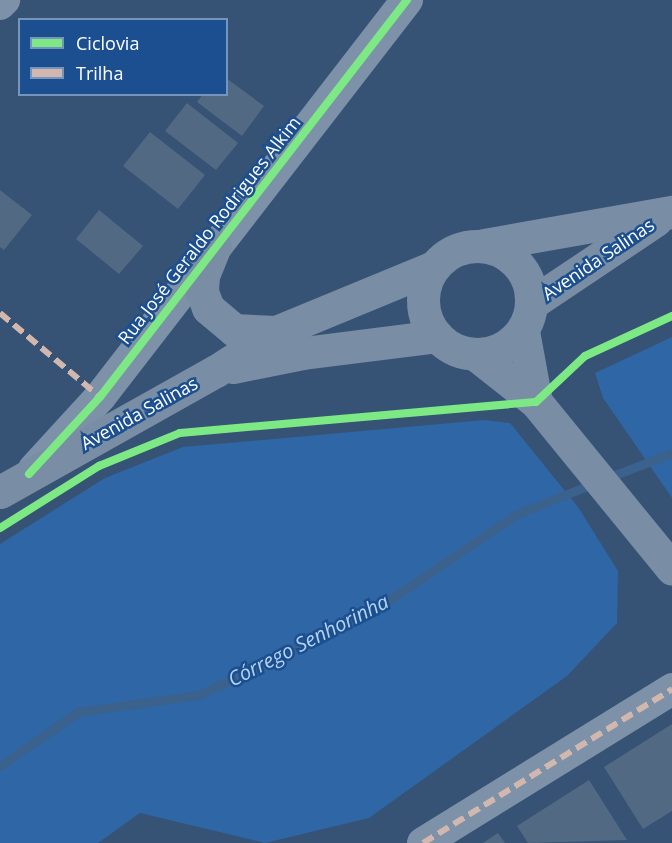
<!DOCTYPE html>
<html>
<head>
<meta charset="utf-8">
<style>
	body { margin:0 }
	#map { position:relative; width:672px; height:843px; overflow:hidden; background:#365274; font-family:"Open Sans",sans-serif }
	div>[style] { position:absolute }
	.green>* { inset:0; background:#2f66a5 }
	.stream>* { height:9px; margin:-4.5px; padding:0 4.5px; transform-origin:4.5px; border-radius:4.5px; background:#3b618d }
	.building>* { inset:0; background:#526984 }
	.street>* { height:32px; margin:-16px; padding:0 16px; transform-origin:16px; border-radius:16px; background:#7d92a8 }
	.secondary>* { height:33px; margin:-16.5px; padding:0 16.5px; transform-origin:16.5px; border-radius:16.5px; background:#798da4 }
	.secondary>.ring { margin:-16.5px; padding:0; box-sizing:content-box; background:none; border:33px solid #798da4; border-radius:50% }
	.quiet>* { height:6px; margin-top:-3px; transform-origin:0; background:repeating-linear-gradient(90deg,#d1b7ad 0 12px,transparent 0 18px) }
	.cycleway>* { height:8px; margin:-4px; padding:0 4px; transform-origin:4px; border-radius:4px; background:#7ce984 }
	span { translate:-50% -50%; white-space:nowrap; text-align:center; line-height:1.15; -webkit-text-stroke:5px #1b4f8f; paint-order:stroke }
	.street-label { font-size:18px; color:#fff }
	.water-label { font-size:20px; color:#b5d3f5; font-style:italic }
	.legend { position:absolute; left:18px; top:18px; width:210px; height:78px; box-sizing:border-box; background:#1b4f8f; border:2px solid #7695bc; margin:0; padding:8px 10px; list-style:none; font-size:18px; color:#fff }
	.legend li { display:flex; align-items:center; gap:12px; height:30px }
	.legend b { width:30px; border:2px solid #7695bc }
</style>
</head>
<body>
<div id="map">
	<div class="green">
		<div style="clip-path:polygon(672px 337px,672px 498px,603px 398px,595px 373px)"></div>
		<div style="clip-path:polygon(484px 420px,510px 423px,578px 507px,618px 571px,617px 623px,567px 676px,369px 818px,265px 843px,140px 813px,98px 843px,0 843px,0 544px,105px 478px,183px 447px)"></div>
	</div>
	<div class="stream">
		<div style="left:607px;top:478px;width:70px;rotate:-21deg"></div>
		<div style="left:0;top:766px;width:95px;rotate:-34.7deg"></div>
		<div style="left:78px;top:712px;width:122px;rotate:-8deg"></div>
		<div style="left:199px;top:695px;width:190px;rotate:-25.6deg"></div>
		<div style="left:370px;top:613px;width:177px;rotate:-34deg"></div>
		<div style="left:517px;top:514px;width:84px;rotate:-21.7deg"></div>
	</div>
	<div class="building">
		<div style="clip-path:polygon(226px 78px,264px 106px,242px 136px,197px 102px,203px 94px,226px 94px)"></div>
		<div style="clip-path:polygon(187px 103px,238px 143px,216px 170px,165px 131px)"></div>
		<div style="clip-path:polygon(150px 132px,205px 175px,178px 209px,123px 166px)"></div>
		<div style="clip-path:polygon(0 190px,32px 215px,4px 250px,0 247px)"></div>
		<div style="clip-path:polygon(99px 210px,143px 246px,119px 274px,76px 239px)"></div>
		<div style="clip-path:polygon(672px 724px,672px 811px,643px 829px,604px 767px)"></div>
		<div style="clip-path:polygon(589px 780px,627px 840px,528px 843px,517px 826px)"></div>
		<div style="clip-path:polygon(498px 833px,505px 843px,483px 843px)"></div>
	</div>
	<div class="street">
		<div style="left:0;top:4px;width:6px;rotate:-45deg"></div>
		<div style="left:34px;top:469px;width:98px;rotate:-47.5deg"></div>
		<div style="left:100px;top:397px;width:502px;rotate:-52.29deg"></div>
		<div style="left:423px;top:843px;width:293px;rotate:-31.7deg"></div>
	</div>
	<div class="secondary">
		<div style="left:484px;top:245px;width:191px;rotate:-10deg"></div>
		<div class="ring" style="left:423px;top:246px;width:75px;height:75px"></div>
		<div style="left:215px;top:246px;width:32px;rotate:112deg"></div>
		<div style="left:203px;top:276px;width:16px;rotate:94deg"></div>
		<div style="left:202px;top:292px;width:17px;rotate:69deg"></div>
		<div style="left:208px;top:308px;width:34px;rotate:40deg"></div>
		<div style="left:234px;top:330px;width:42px;rotate:2.7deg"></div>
		<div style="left:532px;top:303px;width:149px;rotate:-33.8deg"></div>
		<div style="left:523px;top:331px;width:72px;rotate:79.6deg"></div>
		<div style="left:475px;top:354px;width:78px;rotate:38.2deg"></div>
		<div style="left:536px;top:402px;width:215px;rotate:50.8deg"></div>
		<div style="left:233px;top:367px;width:71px;rotate:-11.3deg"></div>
		<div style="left:303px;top:353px;width:135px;rotate:-7.2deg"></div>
		<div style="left:0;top:492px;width:248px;rotate:-29.3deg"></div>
		<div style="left:216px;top:371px;width:72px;rotate:-33deg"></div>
		<div style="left:276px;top:332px;width:171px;rotate:-22.4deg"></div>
	</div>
	<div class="quiet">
		<div style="left:0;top:313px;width:131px;rotate:40deg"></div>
		<div style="left:423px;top:843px;width:293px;rotate:-31.7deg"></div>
	</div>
	<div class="cycleway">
		<div style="left:29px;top:474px;width:105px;rotate:-47.3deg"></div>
		<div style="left:100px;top:397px;width:502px;rotate:-52.29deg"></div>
		<div style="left:0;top:528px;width:117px;rotate:-32.1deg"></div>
		<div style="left:99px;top:466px;width:87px;rotate:-22.2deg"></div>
		<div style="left:180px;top:433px;width:357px;rotate:-5deg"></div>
		<div style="left:536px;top:402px;width:67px;rotate:-43.2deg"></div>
		<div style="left:585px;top:356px;width:96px;rotate:-24.7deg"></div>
	</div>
	<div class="street-label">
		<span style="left:209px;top:230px;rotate:-52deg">Rua José Geraldo Rodrigues Alkim</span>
		<span style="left:598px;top:259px;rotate:-34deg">Avenida Salinas</span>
		<span style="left:139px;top:413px;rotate:-29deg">Avenida Salinas</span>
	</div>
	<div class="water-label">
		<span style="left:308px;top:640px;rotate:-27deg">Córrego Senhorinha</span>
	</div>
	<ul class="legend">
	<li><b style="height:8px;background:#7ce984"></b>Ciclovia</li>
	<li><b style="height:8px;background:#d1b7ad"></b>Trilha</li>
	</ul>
</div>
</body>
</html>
